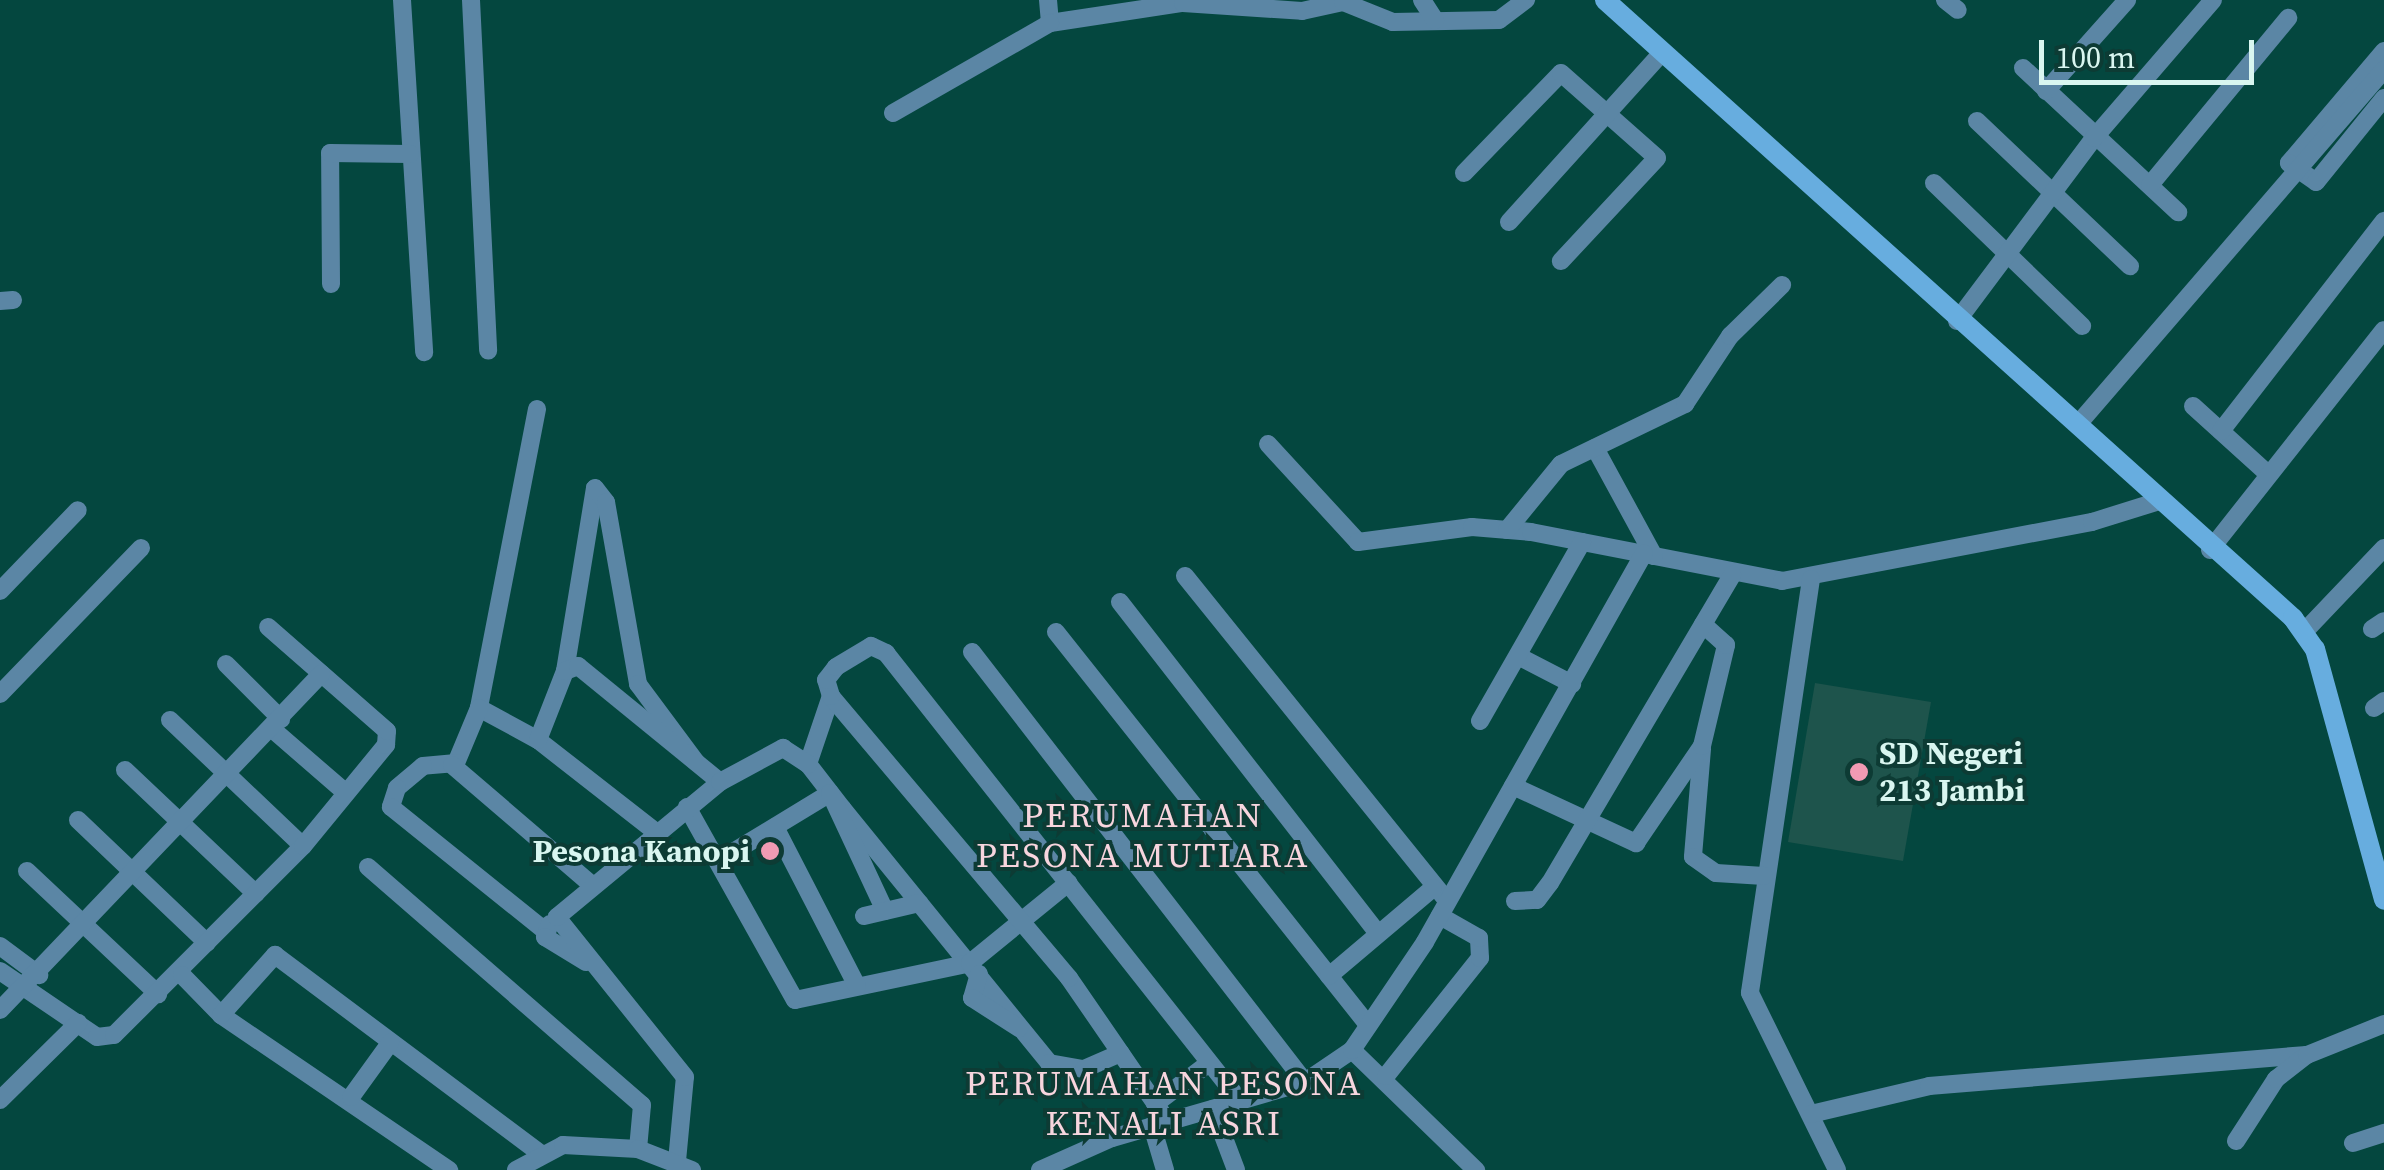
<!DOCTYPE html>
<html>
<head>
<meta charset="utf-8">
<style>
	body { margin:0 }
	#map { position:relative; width:2384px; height:1170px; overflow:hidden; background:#04473f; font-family:"Source Serif 4",serif }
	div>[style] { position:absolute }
	.built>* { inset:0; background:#1e544c }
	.street>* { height:18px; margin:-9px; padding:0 9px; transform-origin:9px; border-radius:9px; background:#5b86a5 }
	.secondary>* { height:20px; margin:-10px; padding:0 10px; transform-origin:10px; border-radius:10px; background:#67addf }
	.dots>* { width:28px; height:28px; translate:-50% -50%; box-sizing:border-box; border:5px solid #0d3b34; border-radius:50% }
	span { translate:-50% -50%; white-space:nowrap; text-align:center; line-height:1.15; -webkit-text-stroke:8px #0d3b34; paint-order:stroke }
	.poi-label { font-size:32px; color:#d9f6f0; font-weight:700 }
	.left { translate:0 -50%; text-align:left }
	.right { translate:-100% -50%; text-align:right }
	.neighbourhood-label { font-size:35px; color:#f8d5de; letter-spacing:2.5px }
	.scale { position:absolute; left:2039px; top:40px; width:215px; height:45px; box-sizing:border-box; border:5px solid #d9f6f0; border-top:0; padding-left:12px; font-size:30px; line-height:35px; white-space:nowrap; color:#d9f6f0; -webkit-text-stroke:8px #0d3b34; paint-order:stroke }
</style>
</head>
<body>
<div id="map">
	<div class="built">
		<div style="clip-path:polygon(1815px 683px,1931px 702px,1903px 861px,1788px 842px)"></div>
	</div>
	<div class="street">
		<div style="left:402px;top:0;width:353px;rotate:86.4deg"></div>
		<div style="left:471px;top:0;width:351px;rotate:87.2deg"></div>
		<div style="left:1048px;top:0;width:23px;rotate:85deg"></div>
		<div style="left:1050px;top:23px;width:134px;rotate:-8.6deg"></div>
		<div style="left:1183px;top:3px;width:119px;rotate:3.8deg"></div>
		<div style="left:1302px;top:11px;width:42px;rotate:-12.4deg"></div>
		<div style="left:1343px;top:2px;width:54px;rotate:21.8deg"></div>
		<div style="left:1393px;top:22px;width:106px;rotate:-1.1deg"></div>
		<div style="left:1499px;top:20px;width:34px;rotate:-37deg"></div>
		<div style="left:1422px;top:0;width:24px;rotate:57deg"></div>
		<div style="left:1945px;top:0;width:16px;rotate:38deg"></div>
		<div style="left:2384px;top:51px;width:147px;rotate:130.3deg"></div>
		<div style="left:2289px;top:163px;width:33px;rotate:35deg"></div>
		<div style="left:2316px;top:182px;width:108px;rotate:-51deg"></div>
		<div style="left:2023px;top:68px;width:212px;rotate:42.9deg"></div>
		<div style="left:2046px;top:91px;width:122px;rotate:-48.3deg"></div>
		<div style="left:893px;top:113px;width:181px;rotate:-29.8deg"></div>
		<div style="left:1977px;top:121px;width:211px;rotate:43.5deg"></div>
		<div style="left:1464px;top:173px;width:139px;rotate:-45.9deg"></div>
		<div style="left:1561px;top:73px;width:128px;rotate:41.5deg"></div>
		<div style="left:1657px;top:158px;width:141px;rotate:133deg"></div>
		<div style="left:1934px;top:183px;width:206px;rotate:44deg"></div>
		<div style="left:2150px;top:185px;width:217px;rotate:-50.4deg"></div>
		<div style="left:1509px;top:222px;width:227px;rotate:-47.9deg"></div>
		<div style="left:331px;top:284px;width:131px;rotate:-90.4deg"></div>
		<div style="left:330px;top:153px;width:80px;rotate:0.7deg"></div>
		<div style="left:0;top:301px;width:13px;rotate:-4deg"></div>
		<div style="left:1957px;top:321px;width:229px;rotate:-53.2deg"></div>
		<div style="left:2094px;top:138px;width:182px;rotate:-49.2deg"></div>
		<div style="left:2193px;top:406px;width:100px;rotate:42.2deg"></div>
		<div style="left:537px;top:409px;width:305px;rotate:101deg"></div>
		<div style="left:479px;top:708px;width:67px;rotate:28.5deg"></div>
		<div style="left:538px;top:740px;width:151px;rotate:38deg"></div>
		<div style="left:2079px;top:423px;width:467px;rotate:-49.2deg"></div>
		<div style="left:2221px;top:431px;width:266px;rotate:-52.2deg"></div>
		<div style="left:1268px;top:444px;width:133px;rotate:47.4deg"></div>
		<div style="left:1358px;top:542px;width:115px;rotate:-7.5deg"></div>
		<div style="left:1472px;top:527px;width:59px;rotate:4.8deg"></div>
		<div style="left:1531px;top:532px;width:256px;rotate:11deg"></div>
		<div style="left:1782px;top:581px;width:316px;rotate:-10.8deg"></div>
		<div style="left:2092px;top:522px;width:70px;rotate:-17.4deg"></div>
		<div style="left:1595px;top:448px;width:123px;rotate:61.4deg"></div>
		<div style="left:1507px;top:530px;width:85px;rotate:-50.7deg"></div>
		<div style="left:1561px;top:464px;width:138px;rotate:-25.8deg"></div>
		<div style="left:1685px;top:404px;width:82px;rotate:-56.5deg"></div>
		<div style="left:1730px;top:336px;width:73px;rotate:-44.4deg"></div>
		<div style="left:2210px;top:550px;width:280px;rotate:-51.7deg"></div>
		<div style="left:1185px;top:576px;width:414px;rotate:51.1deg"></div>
		<div style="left:1811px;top:579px;width:418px;rotate:98.4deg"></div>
		<div style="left:1750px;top:993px;width:197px;rotate:63.8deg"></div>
		<div style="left:0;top:591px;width:112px;rotate:-46.1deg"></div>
		<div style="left:1120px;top:602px;width:420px;rotate:52.1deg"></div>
		<div style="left:2372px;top:629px;width:14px;rotate:-34deg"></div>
		<div style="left:1056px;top:632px;width:502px;rotate:51.55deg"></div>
		<div style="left:2304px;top:632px;width:116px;rotate:-46.4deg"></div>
		<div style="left:972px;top:652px;width:544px;rotate:52.25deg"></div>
		<div style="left:1518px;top:656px;width:61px;rotate:27.4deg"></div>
		<div style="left:226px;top:664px;width:78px;rotate:45deg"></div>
		<div style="left:565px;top:671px;width:185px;rotate:-80.7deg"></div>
		<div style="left:595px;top:488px;width:18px;rotate:52deg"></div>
		<div style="left:606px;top:502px;width:185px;rotate:80deg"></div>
		<div style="left:638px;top:684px;width:97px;rotate:53.4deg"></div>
		<div style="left:0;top:694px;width:203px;rotate:-46deg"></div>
		<div style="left:831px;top:696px;width:72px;rotate:108.7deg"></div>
		<div style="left:808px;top:764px;width:56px;rotate:52.3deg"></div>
		<div style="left:842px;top:808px;width:328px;rotate:50.9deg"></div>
		<div style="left:1049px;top:1063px;width:36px;rotate:10deg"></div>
		<div style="left:1084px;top:1069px;width:40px;rotate:-23.4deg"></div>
		<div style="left:479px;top:708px;width:60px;rotate:112.7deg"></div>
		<div style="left:456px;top:763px;width:33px;rotate:175deg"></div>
		<div style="left:423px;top:766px;width:34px;rotate:140deg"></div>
		<div style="left:397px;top:788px;width:20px;rotate:108deg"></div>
		<div style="left:391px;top:807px;width:196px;rotate:38.8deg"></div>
		<div style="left:2374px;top:708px;width:12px;rotate:-35deg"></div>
		<div style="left:170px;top:720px;width:183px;rotate:43.5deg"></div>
		<div style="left:1480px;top:721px;width:206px;rotate:-60.3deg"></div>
		<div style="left:271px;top:728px;width:98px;rotate:40.9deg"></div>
		<div style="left:538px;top:740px;width:74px;rotate:-68.6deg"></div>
		<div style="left:565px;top:671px;width:14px;rotate:-21deg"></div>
		<div style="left:578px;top:666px;width:183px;rotate:39.2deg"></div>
		<div style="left:1702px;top:749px;width:108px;rotate:94.8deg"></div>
		<div style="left:1693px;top:857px;width:28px;rotate:35deg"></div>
		<div style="left:1716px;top:873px;width:48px;rotate:3.6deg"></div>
		<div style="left:452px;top:765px;width:186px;rotate:40.6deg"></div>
		<div style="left:125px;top:770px;width:180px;rotate:43.4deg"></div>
		<div style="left:1513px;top:786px;width:136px;rotate:24.9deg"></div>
		<div style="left:1636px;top:843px;width:117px;rotate:-55.8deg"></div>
		<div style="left:1702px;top:746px;width:104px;rotate:-76.6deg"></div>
		<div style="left:1726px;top:645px;width:31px;rotate:-138deg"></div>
		<div style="left:687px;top:807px;width:221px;rotate:60.8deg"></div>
		<div style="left:795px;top:1000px;width:179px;rotate:-11.9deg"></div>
		<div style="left:970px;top:963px;width:127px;rotate:-39.2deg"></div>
		<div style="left:78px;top:820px;width:178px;rotate:43.6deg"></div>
		<div style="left:775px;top:827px;width:179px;rotate:62.7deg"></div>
		<div style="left:720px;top:860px;width:129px;rotate:-31.3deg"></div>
		<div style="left:830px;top:793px;width:130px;rotate:65deg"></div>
		<div style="left:368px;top:867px;width:363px;rotate:41deg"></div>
		<div style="left:642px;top:1105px;width:44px;rotate:95.2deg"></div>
		<div style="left:27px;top:871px;width:180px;rotate:43.2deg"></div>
		<div style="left:1515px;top:901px;width:22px;rotate:-3deg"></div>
		<div style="left:1537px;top:900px;width:21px;rotate:-53deg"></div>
		<div style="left:1550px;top:883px;width:358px;rotate:-59.4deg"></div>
		<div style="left:864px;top:916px;width:57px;rotate:-13.1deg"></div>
		<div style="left:550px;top:924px;width:14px;rotate:111deg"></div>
		<div style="left:545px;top:937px;width:48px;rotate:31.4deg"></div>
		<div style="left:0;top:946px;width:49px;rotate:36.6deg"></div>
		<div style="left:0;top:971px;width:117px;rotate:34.2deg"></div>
		<div style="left:97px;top:1037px;width:17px;rotate:-7deg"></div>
		<div style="left:114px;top:1035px;width:267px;rotate:-45deg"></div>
		<div style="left:303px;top:846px;width:131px;rotate:-50.6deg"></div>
		<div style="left:386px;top:745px;width:14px;rotate:-86deg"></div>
		<div style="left:387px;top:731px;width:158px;rotate:-138.8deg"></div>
		<div style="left:979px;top:974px;width:25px;rotate:106deg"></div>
		<div style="left:972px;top:998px;width:56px;rotate:32.6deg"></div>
		<div style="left:182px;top:975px;width:56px;rotate:45.7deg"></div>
		<div style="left:221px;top:1015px;width:276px;rotate:34.2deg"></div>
		<div style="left:1329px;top:976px;width:136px;rotate:-40.2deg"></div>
		<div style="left:0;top:1010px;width:465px;rotate:-46.3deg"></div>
		<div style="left:221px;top:1015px;width:81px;rotate:-48deg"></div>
		<div style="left:275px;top:955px;width:331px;rotate:36.8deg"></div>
		<div style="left:1352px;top:1050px;width:173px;rotate:44.1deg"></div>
		<div style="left:1386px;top:1076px;width:151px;rotate:-51.5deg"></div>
		<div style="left:1480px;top:958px;width:20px;rotate:-93deg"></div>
		<div style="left:1479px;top:938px;width:45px;rotate:-150.6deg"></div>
		<div style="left:351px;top:1097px;width:67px;rotate:-54.2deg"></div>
		<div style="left:0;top:1100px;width:110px;rotate:-44.6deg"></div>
		<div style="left:1155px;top:1104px;width:68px;rotate:-37.2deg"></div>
		<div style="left:1213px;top:1109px;width:65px;rotate:69.3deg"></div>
		<div style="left:1811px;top:1114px;width:121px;rotate:-13.3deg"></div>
		<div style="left:1929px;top:1086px;width:379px;rotate:-4.7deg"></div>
		<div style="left:1168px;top:1122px;width:175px;rotate:-124.5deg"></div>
		<div style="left:1069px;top:978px;width:369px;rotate:-130.2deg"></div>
		<div style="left:831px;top:696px;width:17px;rotate:-107deg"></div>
		<div style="left:826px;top:680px;width:16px;rotate:-52deg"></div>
		<div style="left:836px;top:667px;width:41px;rotate:-31deg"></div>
		<div style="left:871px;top:646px;width:17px;rotate:25deg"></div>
		<div style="left:886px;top:653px;width:571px;rotate:51.68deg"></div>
		<div style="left:1152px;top:1126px;width:46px;rotate:73.5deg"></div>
		<div style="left:2236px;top:1141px;width:74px;rotate:-57.2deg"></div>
		<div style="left:2276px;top:1079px;width:39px;rotate:-38deg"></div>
		<div style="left:2307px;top:1055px;width:83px;rotate:-21.9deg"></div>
		<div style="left:2353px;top:1143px;width:33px;rotate:-18deg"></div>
		<div style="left:677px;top:1161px;width:84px;rotate:-84.6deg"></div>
		<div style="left:685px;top:1077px;width:205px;rotate:-128.7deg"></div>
		<div style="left:557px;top:917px;width:212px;rotate:-39.6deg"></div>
		<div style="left:720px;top:782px;width:72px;rotate:-28.4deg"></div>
		<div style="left:783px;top:748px;width:30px;rotate:33deg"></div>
		<div style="left:516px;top:1170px;width:53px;rotate:-28deg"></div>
		<div style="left:563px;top:1145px;width:75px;rotate:3.1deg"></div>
		<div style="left:638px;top:1149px;width:58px;rotate:21.3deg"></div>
		<div style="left:1040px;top:1170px;width:79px;rotate:-24deg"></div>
		<div style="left:1112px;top:1138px;width:201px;rotate:-16.2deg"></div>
		<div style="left:1305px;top:1082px;width:57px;rotate:-34.2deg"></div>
		<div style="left:1352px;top:1050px;width:130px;rotate:-55.9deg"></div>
		<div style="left:1425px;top:942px;width:446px;rotate:-60.6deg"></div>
	</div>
	<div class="secondary">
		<div style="left:1605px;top:0;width:925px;rotate:41.93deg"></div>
		<div style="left:2293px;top:618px;width:38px;rotate:55deg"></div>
		<div style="left:2315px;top:649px;width:260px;rotate:74.6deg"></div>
	</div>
	<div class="dots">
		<div style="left:1859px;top:772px;background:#f19ab3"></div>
		<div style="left:770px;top:851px;background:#f19ab3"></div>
	</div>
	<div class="poi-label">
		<span class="left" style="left:1879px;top:772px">SD Negeri<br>213 Jambi</span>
		<span class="right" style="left:750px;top:851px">Pesona Kanopi</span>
	</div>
	<div class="neighbourhood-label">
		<span style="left:1143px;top:835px">PERUMAHAN<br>PESONA MUTIARA</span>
		<span style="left:1164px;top:1103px">PERUMAHAN PESONA<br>KENALI ASRI</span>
	</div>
	<div class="scale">100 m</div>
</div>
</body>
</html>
